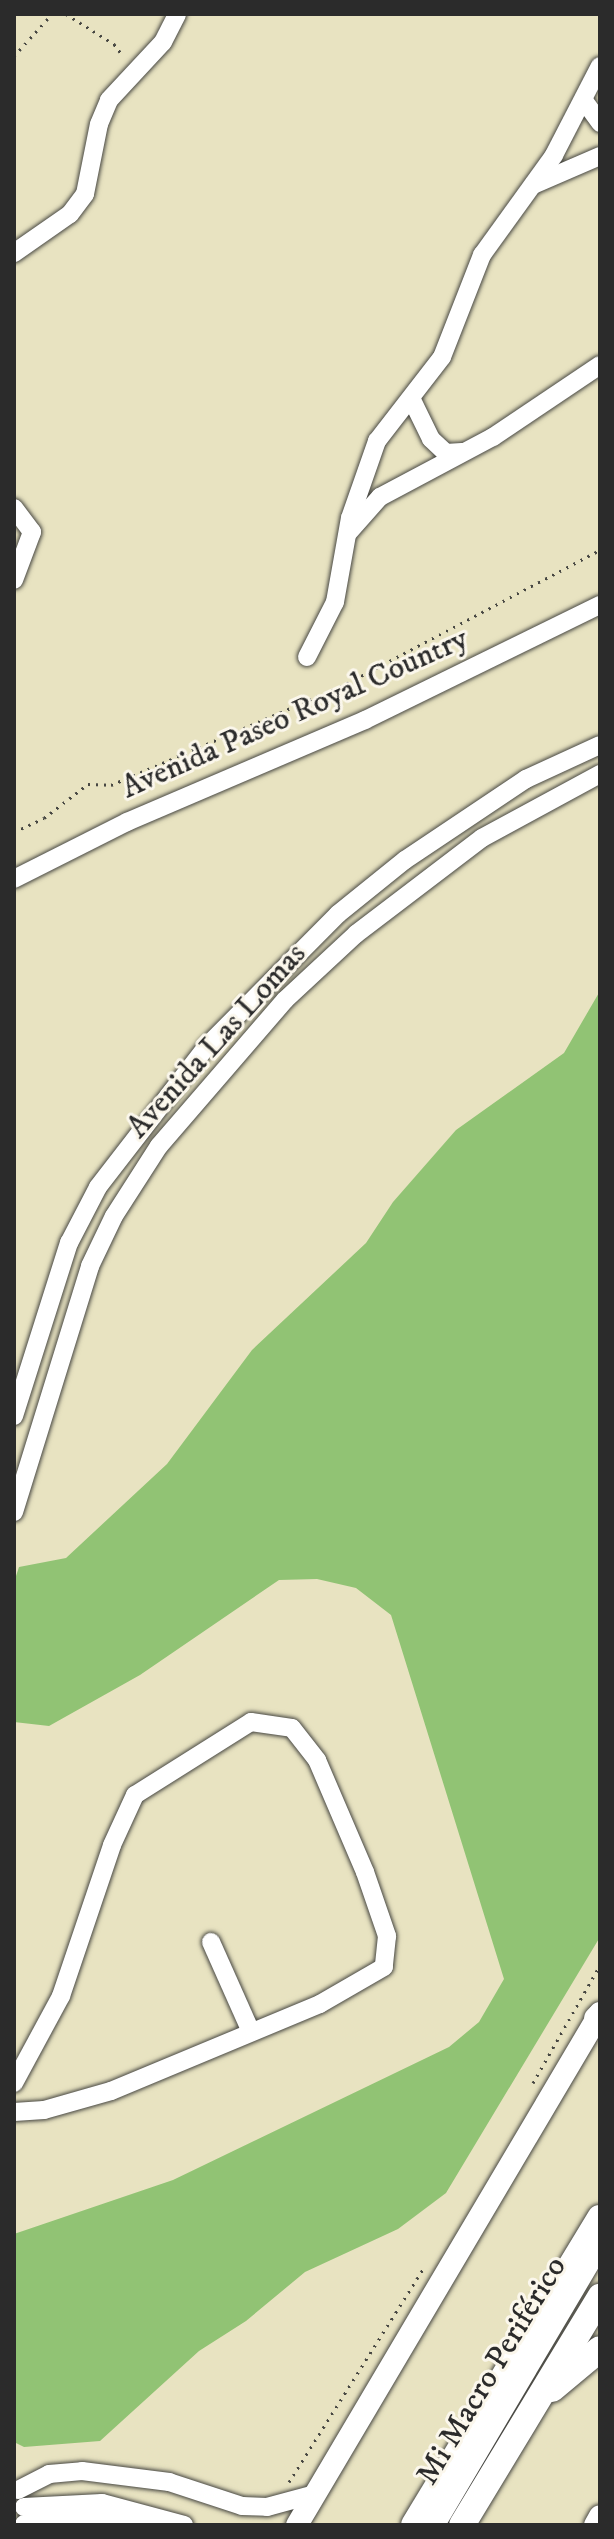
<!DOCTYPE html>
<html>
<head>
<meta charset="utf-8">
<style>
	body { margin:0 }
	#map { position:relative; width:614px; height:2539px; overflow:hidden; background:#e8e3c1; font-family:"IM FELL DW Pica",serif }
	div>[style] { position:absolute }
	.green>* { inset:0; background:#91c374 }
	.path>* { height:3px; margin-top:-1.5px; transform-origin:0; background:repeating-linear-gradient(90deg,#474742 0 2px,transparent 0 8px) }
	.roads { filter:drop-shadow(0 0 2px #474742) drop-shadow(0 0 2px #474742) }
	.minor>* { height:18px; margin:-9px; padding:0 9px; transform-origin:9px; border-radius:9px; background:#fff }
	.major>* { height:22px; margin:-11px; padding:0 11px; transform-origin:11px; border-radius:11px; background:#fff }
	.highway>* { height:26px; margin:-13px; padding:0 13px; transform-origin:13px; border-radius:13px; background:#fff }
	span { translate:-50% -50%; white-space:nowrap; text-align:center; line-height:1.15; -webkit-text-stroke:6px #fbf7ec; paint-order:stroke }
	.street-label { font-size:32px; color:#2b2b2b }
	.frame { position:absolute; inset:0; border:16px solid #2b2b2b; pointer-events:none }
</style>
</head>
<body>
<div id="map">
	<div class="green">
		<div style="clip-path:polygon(600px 991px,600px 1937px,446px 2193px,398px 2229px,305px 2272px,246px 2321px,199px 2351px,100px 2441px,24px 2447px,14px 2442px,14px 2234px,173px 2180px,449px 2047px,479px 2022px,504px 1979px,391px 1615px,356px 1588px,317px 1579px,279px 1580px,140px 1675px,49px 1726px,14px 1722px,14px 1582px,19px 1567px,66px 1558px,167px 1464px,252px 1350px,366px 1243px,393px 1202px,456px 1130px,564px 1053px)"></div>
	</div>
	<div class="path">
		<div style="left:66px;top:14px;width:57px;rotate:32deg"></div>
		<div style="left:114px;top:44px;width:15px;rotate:53deg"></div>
		<div style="left:14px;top:56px;width:57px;rotate:-47.9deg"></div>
		<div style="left:14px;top:832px;width:33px;rotate:-25deg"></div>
		<div style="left:44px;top:818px;width:56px;rotate:-37.7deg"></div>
		<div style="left:88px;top:784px;width:23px;rotate:2deg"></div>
		<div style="left:111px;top:785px;width:249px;rotate:-23.2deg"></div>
		<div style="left:340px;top:687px;width:294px;rotate:-27.8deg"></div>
		<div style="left:533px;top:2083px;width:136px;rotate:-60.4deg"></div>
		<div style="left:289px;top:2482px;width:252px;rotate:-57.8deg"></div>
	</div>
	<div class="roads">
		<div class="minor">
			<div style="left:585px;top:102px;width:26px;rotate:54deg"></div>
			<div style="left:533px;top:185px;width:73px;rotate:-23.4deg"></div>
			<div style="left:14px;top:253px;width:68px;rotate:-34.9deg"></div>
			<div style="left:70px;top:214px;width:25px;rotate:-53deg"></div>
			<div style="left:85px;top:194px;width:71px;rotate:-78.7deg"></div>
			<div style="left:99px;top:124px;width:26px;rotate:-67deg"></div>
			<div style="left:109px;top:100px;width:79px;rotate:-47deg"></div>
			<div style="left:163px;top:42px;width:31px;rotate:-63deg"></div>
			<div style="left:412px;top:400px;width:43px;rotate:64deg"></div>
			<div style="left:431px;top:439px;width:21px;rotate:43deg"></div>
			<div style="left:446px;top:453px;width:16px;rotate:-4deg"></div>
			<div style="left:14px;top:508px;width:30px;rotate:53deg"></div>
			<div style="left:32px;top:532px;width:51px;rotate:110.6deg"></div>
			<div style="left:348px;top:533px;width:48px;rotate:-48.4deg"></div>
			<div style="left:380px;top:497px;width:128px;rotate:-28deg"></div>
			<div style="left:493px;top:437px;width:129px;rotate:-33.9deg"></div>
			<div style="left:307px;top:657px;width:62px;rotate:-63deg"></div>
			<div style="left:335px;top:602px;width:85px;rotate:-79.9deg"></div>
			<div style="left:350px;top:518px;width:82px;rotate:-70.7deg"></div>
			<div style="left:377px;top:441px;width:106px;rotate:-52.3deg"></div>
			<div style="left:442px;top:357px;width:110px;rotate:-68.6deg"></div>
			<div style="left:482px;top:255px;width:123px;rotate:-54.2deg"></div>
			<div style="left:554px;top:155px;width:100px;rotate:-62.7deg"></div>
			<div style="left:14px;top:879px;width:127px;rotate:-26.8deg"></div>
			<div style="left:127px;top:822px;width:259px;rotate:-23.2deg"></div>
			<div style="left:365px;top:720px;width:262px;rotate:-26.1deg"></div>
			<div style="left:14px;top:1416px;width:182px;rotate:-72.4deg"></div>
			<div style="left:69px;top:1243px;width:63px;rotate:-62.6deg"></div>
			<div style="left:98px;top:1187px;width:178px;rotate:-52.3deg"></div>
			<div style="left:207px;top:1046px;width:186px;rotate:-45.2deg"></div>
			<div style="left:338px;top:914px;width:86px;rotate:-38.9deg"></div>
			<div style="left:405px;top:860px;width:146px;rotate:-33.8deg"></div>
			<div style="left:526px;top:779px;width:81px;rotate:-24.7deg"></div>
			<div style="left:14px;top:1512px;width:257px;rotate:-72.8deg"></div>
			<div style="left:90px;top:1266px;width:55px;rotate:-64.4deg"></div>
			<div style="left:114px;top:1216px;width:83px;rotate:-57.3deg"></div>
			<div style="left:159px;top:1146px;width:193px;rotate:-49.2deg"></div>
			<div style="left:285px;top:1000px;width:97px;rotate:-42.9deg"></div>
			<div style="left:356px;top:934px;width:158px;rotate:-37.3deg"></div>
			<div style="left:482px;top:838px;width:134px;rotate:-28.5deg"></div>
			<div style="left:211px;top:1942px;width:98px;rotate:66deg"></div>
			<div style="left:14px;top:2083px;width:99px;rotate:-61.6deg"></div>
			<div style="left:61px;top:1996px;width:159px;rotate:-71.3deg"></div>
			<div style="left:112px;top:1845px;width:55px;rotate:-65.3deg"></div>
			<div style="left:135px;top:1795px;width:137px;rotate:-32.2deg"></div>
			<div style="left:251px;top:1722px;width:41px;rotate:8.3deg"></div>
			<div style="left:292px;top:1728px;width:41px;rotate:52deg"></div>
			<div style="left:317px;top:1760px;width:122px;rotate:66.8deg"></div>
			<div style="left:365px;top:1872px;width:68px;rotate:71deg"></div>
			<div style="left:387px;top:1936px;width:31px;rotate:96deg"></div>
			<div style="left:384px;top:1967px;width:74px;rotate:150deg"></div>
			<div style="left:320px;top:2004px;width:226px;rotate:157.4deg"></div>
			<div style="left:111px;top:2091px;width:70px;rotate:164.2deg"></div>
			<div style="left:44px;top:2110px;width:30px;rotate:176deg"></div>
			<div style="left:18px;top:2490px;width:35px;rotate:-27deg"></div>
			<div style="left:49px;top:2474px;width:33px;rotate:-5deg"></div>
			<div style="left:82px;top:2471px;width:88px;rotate:7.2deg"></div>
			<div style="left:169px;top:2482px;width:77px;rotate:18.2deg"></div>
			<div style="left:242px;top:2506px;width:25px;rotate:2deg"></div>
			<div style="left:267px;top:2507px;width:50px;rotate:-15.2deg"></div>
			<div style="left:24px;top:2507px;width:78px;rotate:-2.9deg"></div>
			<div style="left:102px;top:2503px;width:85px;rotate:15deg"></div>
			<div style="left:24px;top:2524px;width:77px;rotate:-4.5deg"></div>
			<div style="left:101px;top:2518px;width:46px;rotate:8.8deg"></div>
			<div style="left:436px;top:2525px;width:322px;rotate:-59.4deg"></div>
		</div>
		<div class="major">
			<div style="left:297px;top:2525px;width:595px;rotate:-59.38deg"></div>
			<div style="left:595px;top:2525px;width:10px;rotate:-61deg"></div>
		</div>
		<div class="highway">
			<div style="left:597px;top:2019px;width:4px;rotate:-45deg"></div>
			<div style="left:552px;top:2389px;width:62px;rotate:-39.8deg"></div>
			<div style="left:414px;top:2525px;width:359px;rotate:-58.8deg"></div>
			<div style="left:462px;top:2525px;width:267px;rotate:-58.8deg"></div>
		</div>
	</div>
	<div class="street-label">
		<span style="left:295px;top:714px;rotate:-24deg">Avenida Paseo Royal Country</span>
		<span style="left:217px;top:1041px;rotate:-48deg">Avenida Las Lomas</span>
		<span style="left:492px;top:2371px;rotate:-59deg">Mi Macro Periférico</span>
	</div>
	<div class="frame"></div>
</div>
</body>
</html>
